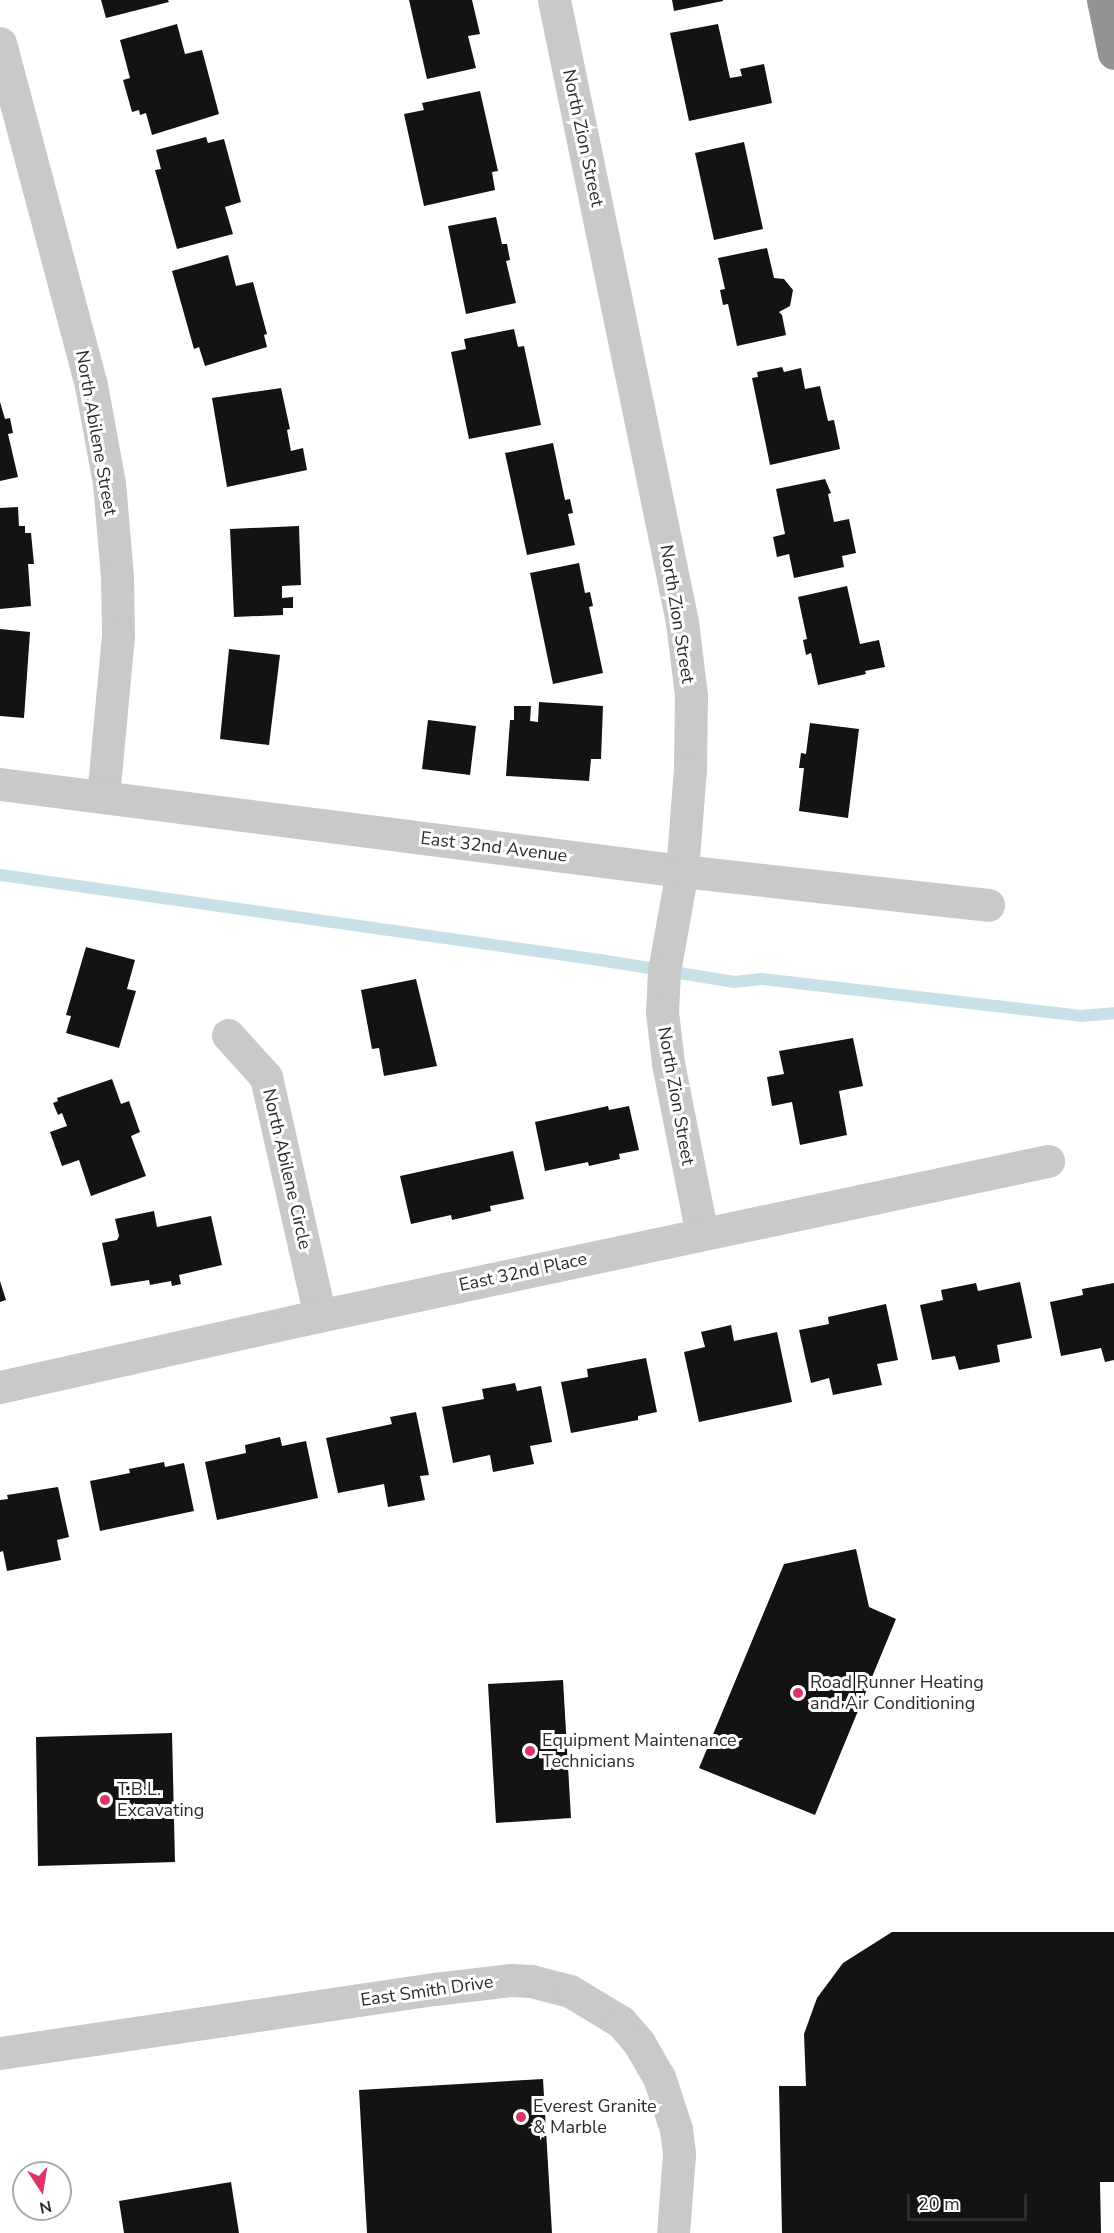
<!DOCTYPE html>
<html>
<head>
<meta charset="utf-8">
<style>
	body { margin:0 }
	#map { position:relative; width:1114px; height:2233px; overflow:hidden; background:#fff; font-family:"Nunito Sans",sans-serif }
	div>[style] { position:absolute }
	.stream>* { height:12px; margin:-6px; padding:0 6px; transform-origin:6px; border-radius:6px; background:#c6e2e8 }
	.building>* { inset:0; background:#131313 }
	.minor>* { height:33px; margin:-16.5px; padding:0 16.5px; transform-origin:16.5px; border-radius:16.5px; background:#c9c9c9 }
	.highway>* { height:33px; margin:-16.5px; padding:0 16.5px; transform-origin:16.5px; border-radius:16.5px; background:#939393 }
	.dots>* { width:16px; height:16px; translate:-50% -50%; box-sizing:border-box; border:3px solid #fff; border-radius:50% }
	span { translate:-50% -50%; white-space:nowrap; text-align:center; line-height:1.15; -webkit-text-stroke:6px #fff; paint-order:stroke }
	.street-label { font-size:18px; color:#2c2c2c }
	.poi-label { font-size:18px; color:#2c2c2c }
	.left { translate:0 -50%; text-align:left }
	.north { position:absolute; left:12px; top:2161px; width:60px; height:60px; box-sizing:border-box; background:#fff; border:2px solid #ababab; border-radius:50%; rotate:168deg; font-size:16px; font-weight:700; line-height:24px; text-align:center; color:#2c2c2c }
	.north::after { content:''; display:block; margin:auto; width:21px; height:27px; background:#dc3464; clip-path:polygon(50% 0,100% 100%,50% 72%,0 100%) }
	.scale { position:absolute; left:907px; top:2194px; width:120px; height:27px; box-sizing:border-box; border:3px solid #2c2c2c; border-top:0; padding-left:8px; font-size:18px; line-height:21px; white-space:nowrap; color:#2c2c2c; -webkit-text-stroke:4px #fff; paint-order:stroke }
</style>
</head>
<body>
<div id="map">
	<div class="stream">
		<div style="left:0;top:875px;width:606px;rotate:8.06deg"></div>
		<div style="left:600px;top:960px;width:136px;rotate:9.3deg"></div>
		<div style="left:734px;top:982px;width:28px;rotate:-6deg"></div>
		<div style="left:762px;top:979px;width:321px;rotate:6.6deg"></div>
		<div style="left:1081px;top:1016px;width:33px;rotate:-5deg"></div>
	</div>
	<div class="building">
		<div style="clip-path:polygon(101px 0,168px 0,169px 2px,106px 18px)"></div>
		<div style="clip-path:polygon(409px 0,472px 0,480px 34px,468px 36px,476px 68px,427px 79px)"></div>
		<div style="clip-path:polygon(672px 0,723px 0,723px 1px,674px 11px)"></div>
		<div style="clip-path:polygon(177px 24px,185px 54px,202px 50px,219px 114px,152px 135px,146px 113px,140px 115px,139px 110px,132px 112px,123px 80px,130px 78px,120px 40px)"></div>
		<div style="clip-path:polygon(718px 24px,730px 78px,742px 76px,740px 69px,764px 64px,772px 103px,689px 121px,670px 33px)"></div>
		<div style="clip-path:polygon(480px 91px,498px 171px,492px 172px,495px 190px,424px 206px,404px 114px,424px 110px,422px 103px)"></div>
		<div style="clip-path:polygon(206px 137px,208px 143px,224px 139px,241px 202px,225px 207px,233px 234px,177px 249px,155px 170px,161px 169px,156px 150px)"></div>
		<div style="clip-path:polygon(744px 142px,763px 229px,714px 240px,695px 153px)"></div>
		<div style="clip-path:polygon(496px 217px,502px 244px,507px 244px,510px 260px,506px 261px,516px 303px,466px 314px,448px 226px)"></div>
		<div style="clip-path:polygon(767px 248px,774px 278px,784px 279px,793px 290px,790px 306px,779px 312px,782px 315px,786px 335px,737px 346px,728px 304px,723px 305px,720px 290px,725px 289px,718px 258px)"></div>
		<div style="clip-path:polygon(228px 255px,236px 286px,253px 282px,267px 334px,264px 335px,267px 347px,205px 366px,199px 347px,194px 349px,172px 271px)"></div>
		<div style="clip-path:polygon(514px 329px,518px 347px,524px 346px,541px 425px,469px 439px,451px 352px,466px 349px,464px 339px)"></div>
		<div style="clip-path:polygon(782px 367px,784px 372px,801px 368px,805px 389px,820px 386px,828px 421px,834px 420px,840px 449px,770px 465px,752px 378px,758px 377px,757px 372px)"></div>
		<div style="clip-path:polygon(281px 388px,290px 429px,287px 430px,291px 451px,303px 448px,307px 470px,227px 487px,212px 398px)"></div>
		<div style="clip-path:polygon(0 402px,5px 419px,10px 418px,13px 433px,8px 434px,18px 477px,0 481px)"></div>
		<div style="clip-path:polygon(553px 443px,565px 500px,570px 499px,573px 513px,568px 514px,575px 545px,527px 555px,505px 453px)"></div>
		<div style="clip-path:polygon(825px 479px,831px 493px,828px 494px,834px 522px,849px 519px,856px 553px,842px 556px,844px 567px,794px 578px,789px 554px,777px 557px,773px 537px,785px 534px,776px 489px)"></div>
		<div style="clip-path:polygon(18px 507px,19px 526px,25px 526px,25px 533px,31px 533px,34px 564px,28px 564px,31px 606px,0 609px,0 508px)"></div>
		<div style="clip-path:polygon(299px 526px,301px 585px,282px 586px,282px 598px,293px 597px,293px 608px,283px 608px,283px 615px,234px 617px,230px 529px)"></div>
		<div style="clip-path:polygon(579px 563px,585px 593px,590px 592px,593px 606px,589px 607px,603px 673px,553px 684px,530px 573px)"></div>
		<div style="clip-path:polygon(847px 586px,860px 644px,879px 640px,885px 667px,865px 671px,866px 674px,818px 685px,811px 653px,806px 655px,803px 640px,807px 639px,798px 597px)"></div>
		<div style="clip-path:polygon(0 629px,30px 632px,24px 718px,0 716px)"></div>
		<div style="clip-path:polygon(229px 649px,280px 655px,269px 745px,220px 739px)"></div>
		<div style="clip-path:polygon(539px 702px,603px 706px,601px 759px,591px 759px,589px 781px,506px 776px,510px 720px,514px 720px,514px 706px,531px 706px,530px 721px,538px 722px)"></div>
		<div style="clip-path:polygon(428px 720px,476px 726px,470px 775px,422px 769px)"></div>
		<div style="clip-path:polygon(810px 723px,859px 729px,848px 818px,799px 811px,804px 768px,799px 768px,801px 753px,806px 754px)"></div>
		<div style="clip-path:polygon(86px 947px,135px 960px,127px 989px,136px 991px,119px 1048px,66px 1033px,71px 1016px,66px 1015px)"></div>
		<div style="clip-path:polygon(416px 979px,437px 1066px,384px 1076px,379px 1048px,372px 1049px,361px 990px)"></div>
		<div style="clip-path:polygon(853px 1038px,863px 1086px,839px 1091px,847px 1135px,800px 1145px,792px 1102px,772px 1106px,767px 1077px,784px 1074px,779px 1051px)"></div>
		<div style="clip-path:polygon(112px 1079px,121px 1104px,129px 1101px,140px 1132px,131px 1136px,146px 1176px,91px 1196px,79px 1160px,62px 1166px,50px 1132px,67px 1126px,62px 1113px,58px 1115px,53px 1103px,58px 1101px,57px 1098px)"></div>
		<div style="clip-path:polygon(608px 1106px,609px 1110px,629px 1106px,639px 1150px,619px 1154px,620px 1159px,589px 1166px,588px 1162px,545px 1171px,535px 1122px)"></div>
		<div style="clip-path:polygon(513px 1151px,524px 1199px,490px 1206px,491px 1211px,452px 1220px,451px 1215px,411px 1224px,400px 1176px)"></div>
		<div style="clip-path:polygon(154px 1211px,157px 1227px,211px 1216px,222px 1265px,179px 1275px,181px 1284px,172px 1286px,171px 1281px,150px 1285px,149px 1280px,111px 1286px,102px 1243px,117px 1240px,119px 1236px,115px 1219px)"></div>
		<div style="clip-path:polygon(0 1281px,6px 1300px,0 1302px)"></div>
		<div style="clip-path:polygon(1020px 1282px,1032px 1338px,997px 1345px,1000px 1362px,959px 1370px,955px 1356px,932px 1360px,920px 1305px,943px 1300px,941px 1290px,976px 1283px,978px 1291px)"></div>
		<div style="clip-path:polygon(1114px 1283px,1114px 1360px,1105px 1362px,1101px 1348px,1061px 1356px,1050px 1302px,1083px 1295px,1082px 1289px)"></div>
		<div style="clip-path:polygon(886px 1304px,898px 1360px,877px 1364px,882px 1385px,833px 1395px,829px 1378px,811px 1383px,799px 1330px,829px 1324px,828px 1317px)"></div>
		<div style="clip-path:polygon(731px 1325px,734px 1341px,777px 1332px,792px 1402px,699px 1422px,684px 1352px,705px 1347px,701px 1332px)"></div>
		<div style="clip-path:polygon(646px 1358px,657px 1412px,638px 1416px,638px 1420px,571px 1433px,561px 1382px,588px 1377px,587px 1369px)"></div>
		<div style="clip-path:polygon(515px 1383px,517px 1391px,541px 1386px,552px 1442px,530px 1446px,534px 1464px,493px 1472px,490px 1455px,453px 1463px,442px 1407px,484px 1399px,482px 1389px)"></div>
		<div style="clip-path:polygon(416px 1412px,429px 1475px,420px 1476px,425px 1500px,388px 1507px,384px 1484px,338px 1493px,326px 1438px,392px 1424px,390px 1417px)"></div>
		<div style="clip-path:polygon(280px 1437px,282px 1446px,306px 1441px,318px 1498px,217px 1520px,205px 1462px,246px 1453px,245px 1445px)"></div>
		<div style="clip-path:polygon(164px 1462px,165px 1467px,184px 1463px,194px 1511px,100px 1531px,90px 1481px,130px 1473px,129px 1469px)"></div>
		<div style="clip-path:polygon(58px 1487px,69px 1537px,57px 1540px,61px 1560px,7px 1571px,3px 1551px,0 1552px,0 1500px,8px 1499px,7px 1495px)"></div>
		<div style="clip-path:polygon(856px 1549px,869px 1607px,896px 1619px,815px 1815px,699px 1768px,784px 1564px)"></div>
		<div style="clip-path:polygon(563px 1680px,571px 1818px,496px 1823px,488px 1684px)"></div>
		<div style="clip-path:polygon(172px 1733px,175px 1862px,38px 1866px,36px 1737px)"></div>
		<div style="clip-path:polygon(892px 1932px,1114px 1932px,1114px 2182px,1100px 2182px,1101px 2233px,782px 2233px,779px 2086px,806px 2086px,804px 2034px,817px 1998px,843px 1963px)"></div>
		<div style="clip-path:polygon(543px 2079px,552px 2233px,367px 2233px,359px 2090px)"></div>
		<div style="clip-path:polygon(231px 2182px,239px 2233px,124px 2233px,119px 2201px)"></div>
	</div>
	<div class="minor">
		<div style="left:554px;top:0;width:635px;rotate:78.37deg"></div>
		<div style="left:682px;top:622px;width:74px;rotate:83deg"></div>
		<div style="left:691px;top:695px;width:74px;rotate:90.8deg"></div>
		<div style="left:690px;top:769px;width:102px;rotate:94.5deg"></div>
		<div style="left:682px;top:871px;width:102px;rotate:100.2deg"></div>
		<div style="left:664px;top:971px;width:41px;rotate:92.8deg"></div>
		<div style="left:662px;top:1012px;width:51px;rotate:83.3deg"></div>
		<div style="left:668px;top:1063px;width:174px;rotate:78.8deg"></div>
		<div style="left:0;top:43px;width:354px;rotate:75.1deg"></div>
		<div style="left:91px;top:385px;width:100px;rotate:79.6deg"></div>
		<div style="left:109px;top:483px;width:93px;rotate:85.1deg"></div>
		<div style="left:117px;top:576px;width:59px;rotate:89deg"></div>
		<div style="left:118px;top:635px;width:162px;rotate:95.3deg"></div>
		<div style="left:0;top:784px;width:688px;rotate:7.27deg"></div>
		<div style="left:682px;top:871px;width:308px;rotate:6.3deg"></div>
		<div style="left:228px;top:1035px;width:57px;rotate:47.9deg"></div>
		<div style="left:266px;top:1077px;width:245px;rotate:77.3deg"></div>
		<div style="left:0;top:1387px;width:302px;rotate:-12.6deg"></div>
		<div style="left:295px;top:1321px;width:770px;rotate:-12deg"></div>
		<div style="left:0;top:2053px;width:440px;rotate:-8.4deg"></div>
		<div style="left:435px;top:1989px;width:77px;rotate:-6.8deg"></div>
		<div style="left:511px;top:1980px;width:20px;rotate:3deg"></div>
		<div style="left:531px;top:1981px;width:40px;rotate:14.4deg"></div>
		<div style="left:570px;top:1991px;width:60px;rotate:31.3deg"></div>
		<div style="left:621px;top:2022px;width:28px;rotate:49deg"></div>
		<div style="left:639px;top:2043px;width:39px;rotate:60deg"></div>
		<div style="left:659px;top:2077px;width:55px;rotate:71.9deg"></div>
		<div style="left:676px;top:2129px;width:25px;rotate:83deg"></div>
		<div style="left:679px;top:2154px;width:79px;rotate:94.3deg"></div>
	</div>
	<div class="highway">
		<div style="left:1103px;top:0;width:54px;rotate:78.3deg"></div>
	</div>
	<div class="dots">
		<div style="left:798px;top:1693px;background:#dc3464"></div>
		<div style="left:530px;top:1751px;background:#dc3464"></div>
		<div style="left:105px;top:1800px;background:#dc3464"></div>
		<div style="left:521px;top:2117px;background:#dc3464"></div>
	</div>
	<div class="street-label">
		<span style="left:583px;top:138px;rotate:78deg">North Zion Street</span>
		<span style="left:96px;top:433px;rotate:80deg">North Abilene Street</span>
		<span style="left:677px;top:614px;rotate:81deg">North Zion Street</span>
		<span style="left:494px;top:847px;rotate:7deg">East 32nd Avenue</span>
		<span style="left:676px;top:1096px;rotate:80deg">North Zion Street</span>
		<span style="left:287px;top:1169px;rotate:77deg">North Abilene Circle</span>
		<span style="left:523px;top:1272px;rotate:-12deg">East 32nd Place</span>
		<span style="left:427px;top:1991px;rotate:-8deg">East Smith Drive</span>
	</div>
	<div class="poi-label">
		<span class="left" style="left:810px;top:1693px">Road Runner Heating<br>and Air Conditioning</span>
		<span class="left" style="left:542px;top:1751px">Equipment Maintenance<br>Technicians</span>
		<span class="left" style="left:117px;top:1800px">T.B.L.<br>Excavating</span>
		<span class="left" style="left:533px;top:2117px">Everest Granite<br>&amp; Marble</span>
	</div>
	<div class="north">N</div>
	<div class="scale">20 m</div>
</div>
</body>
</html>
